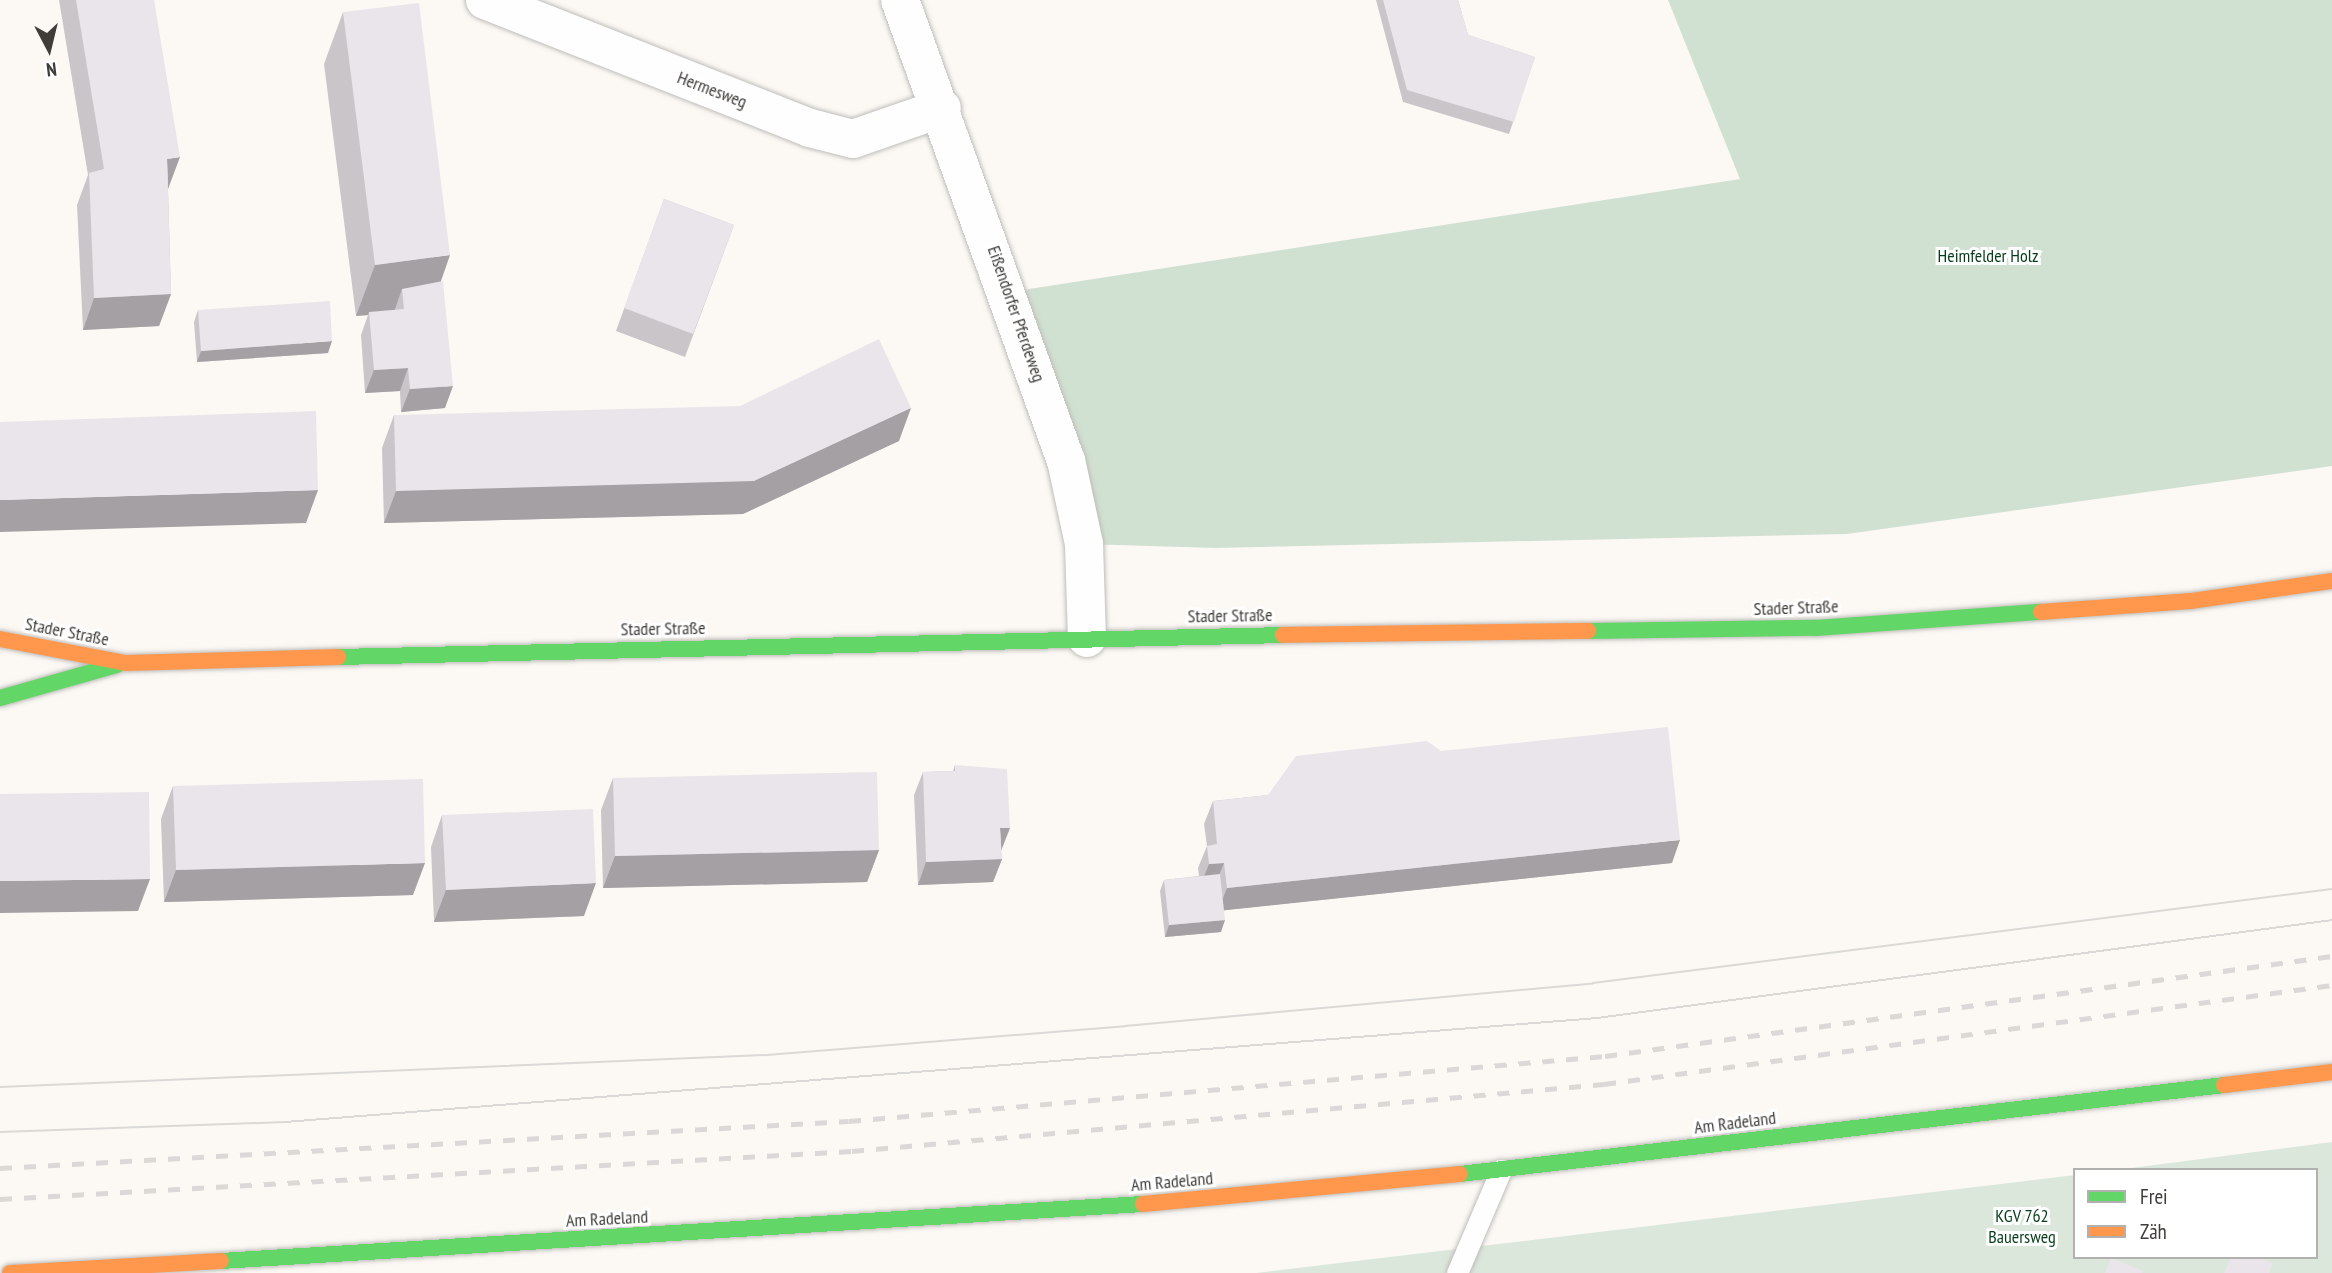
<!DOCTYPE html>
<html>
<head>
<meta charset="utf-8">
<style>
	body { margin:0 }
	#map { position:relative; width:2332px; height:1273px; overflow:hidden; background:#fcf9f5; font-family:"PT Sans Narrow",sans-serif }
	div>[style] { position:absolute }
	.green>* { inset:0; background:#dce7db }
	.forest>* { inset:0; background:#d1e1d1 }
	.roads { filter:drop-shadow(0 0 2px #bfbdba) drop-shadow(0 0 2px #bfbdba) }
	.lane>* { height:21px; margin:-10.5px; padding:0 10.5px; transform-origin:10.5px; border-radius:10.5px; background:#fffefe }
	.street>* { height:38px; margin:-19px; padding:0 19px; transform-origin:19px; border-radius:19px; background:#fffefe }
	.fast>* { height:16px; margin:-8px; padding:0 8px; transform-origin:8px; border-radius:8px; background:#63d668 }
	.slow>* { height:16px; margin:-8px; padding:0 8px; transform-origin:8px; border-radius:8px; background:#ff974d }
	.tram>* { height:2px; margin:-1px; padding:0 1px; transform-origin:1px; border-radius:1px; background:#dad9d7 }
	.rail>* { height:5px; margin-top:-2.5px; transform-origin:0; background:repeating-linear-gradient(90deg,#dad9d7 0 12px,transparent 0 24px) }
	.wall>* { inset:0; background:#c9c5c9 }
	.shaded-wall>* { inset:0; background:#a4a0a4 }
	.building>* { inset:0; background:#eae5ea }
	span { translate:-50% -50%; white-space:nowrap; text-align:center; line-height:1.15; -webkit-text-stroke:6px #fff; paint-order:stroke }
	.street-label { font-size:18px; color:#3e3d39 }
	.park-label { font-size:18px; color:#083d1b }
	.legend { position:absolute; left:2073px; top:1168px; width:245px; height:91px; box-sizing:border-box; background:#fff; border:2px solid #b2b1b0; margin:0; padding:9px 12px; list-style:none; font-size:21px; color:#3e3d39 }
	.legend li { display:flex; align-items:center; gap:14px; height:35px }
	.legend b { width:35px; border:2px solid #b2b1b0 }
	.north { position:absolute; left:14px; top:14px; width:70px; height:70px; -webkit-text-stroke:5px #fff; paint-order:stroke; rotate:173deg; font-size:19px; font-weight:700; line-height:28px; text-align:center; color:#3e3d39 }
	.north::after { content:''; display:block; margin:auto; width:24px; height:32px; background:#3e3d39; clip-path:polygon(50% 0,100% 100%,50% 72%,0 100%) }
</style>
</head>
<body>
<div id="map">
	<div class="green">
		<div style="clip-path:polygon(2332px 1142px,2332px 1273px,1256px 1273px,2075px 1175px,2075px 1257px,2316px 1257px,2316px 1170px,2116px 1170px)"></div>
	</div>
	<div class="forest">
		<div style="clip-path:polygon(1668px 0,2332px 0,2332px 466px,1847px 534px,1215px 548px,1084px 544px,1010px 292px,1740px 179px)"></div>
	</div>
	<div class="roads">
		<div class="lane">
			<div style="left:1457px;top:1273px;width:112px;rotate:-66.9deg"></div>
		</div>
		<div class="street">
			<div style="left:485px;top:0;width:349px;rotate:21.5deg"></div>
			<div style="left:810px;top:128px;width:44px;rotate:14.3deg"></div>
			<div style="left:853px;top:139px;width:94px;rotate:-19.2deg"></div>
			<div style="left:900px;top:0;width:489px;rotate:70.2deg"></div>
			<div style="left:1066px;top:460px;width:86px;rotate:77.9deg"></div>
			<div style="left:1084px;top:544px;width:94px;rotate:88.2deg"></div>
		</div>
		<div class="fast">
			<div style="left:1588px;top:631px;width:228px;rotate:-0.8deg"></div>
			<div style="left:1816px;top:628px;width:226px;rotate:-4.1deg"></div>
			<div style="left:338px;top:657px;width:945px;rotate:-1.33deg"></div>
			<div style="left:0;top:698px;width:122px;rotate:-15.8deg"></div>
			<div style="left:1460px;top:1174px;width:769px;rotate:-6.64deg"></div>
			<div style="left:221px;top:1261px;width:924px;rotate:-3.54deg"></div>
		</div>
		<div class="slow">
			<div style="left:2041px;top:612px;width:150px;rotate:-4.2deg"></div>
			<div style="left:2191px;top:601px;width:142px;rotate:-8.1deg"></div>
			<div style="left:1283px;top:635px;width:305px;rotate:-0.8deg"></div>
			<div style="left:0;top:639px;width:128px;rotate:10.8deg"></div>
			<div style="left:126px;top:663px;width:212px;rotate:-1.6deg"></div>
			<div style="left:2224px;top:1085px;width:109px;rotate:-6.9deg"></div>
			<div style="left:1143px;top:1204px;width:318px;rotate:-5.4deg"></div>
			<div style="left:10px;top:1273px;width:211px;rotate:-3.3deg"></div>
		</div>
	</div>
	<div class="tram">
		<div style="left:0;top:1087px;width:768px;rotate:-2.39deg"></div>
		<div style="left:767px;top:1055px;width:359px;rotate:-4.6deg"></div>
		<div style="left:1125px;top:1026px;width:470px;rotate:-5.2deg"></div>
		<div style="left:1593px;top:983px;width:745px;rotate:-7.25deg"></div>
		<div style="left:0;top:1132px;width:285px;rotate:-2deg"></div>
		<div style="left:285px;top:1122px;width:1316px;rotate:-4.53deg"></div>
		<div style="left:1597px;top:1018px;width:742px;rotate:-7.59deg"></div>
	</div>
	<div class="rail">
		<div style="left:0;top:1168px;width:850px;rotate:-3.17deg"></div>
		<div style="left:849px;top:1121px;width:759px;rotate:-4.91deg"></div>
		<div style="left:1605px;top:1056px;width:734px;rotate:-7.83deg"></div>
		<div style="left:0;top:1199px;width:853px;rotate:-3.22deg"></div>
		<div style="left:852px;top:1151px;width:755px;rotate:-5.09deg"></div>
		<div style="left:1604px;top:1084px;width:735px;rotate:-7.74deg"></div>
	</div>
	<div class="wall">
		<div style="clip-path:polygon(59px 0,154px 0,168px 189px,171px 294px,159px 326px,83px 330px,77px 205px,88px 175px)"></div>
		<div style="clip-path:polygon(1376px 0,1458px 0,1468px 35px,1535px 57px,1509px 134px,1403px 102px)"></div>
		<div style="clip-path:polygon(343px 12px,441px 281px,445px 408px,401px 412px,400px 391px,365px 393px,361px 335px,368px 315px,356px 316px,324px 64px)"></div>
		<div style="clip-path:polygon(664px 199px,734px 225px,685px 357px,616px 331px)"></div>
		<div style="clip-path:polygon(198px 310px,328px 353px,197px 362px,194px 322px)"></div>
		<div style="clip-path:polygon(394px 415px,899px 441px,743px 514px,384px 523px,382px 448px)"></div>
		<div style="clip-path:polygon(1441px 751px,1672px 863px,1224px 910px,1221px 932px,1165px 937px,1160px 891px,1164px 880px,1199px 876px,1198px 868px,1207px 846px,1204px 824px,1213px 801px,1268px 795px)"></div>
		<div style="clip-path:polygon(955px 765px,1001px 851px,1002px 859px,993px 882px,918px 885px,914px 795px,923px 772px,953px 771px)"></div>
		<div style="clip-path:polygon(613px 778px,879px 850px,867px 882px,603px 888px,601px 810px)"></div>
		<div style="clip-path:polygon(173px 786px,413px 895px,164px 902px,161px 819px)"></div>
		<div style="clip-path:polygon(442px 815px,584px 916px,434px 922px,431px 847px)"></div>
	</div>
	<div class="shaded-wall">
		<div style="clip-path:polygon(180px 157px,168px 189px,167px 159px)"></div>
		<div style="clip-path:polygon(450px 255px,432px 307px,402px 289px,394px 312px,369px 312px,368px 315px,356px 316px,375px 265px)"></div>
		<div style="clip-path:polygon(171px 294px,159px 326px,83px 330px,94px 298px)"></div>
		<div style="clip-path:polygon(332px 341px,328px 353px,197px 362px,201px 351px)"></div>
		<div style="clip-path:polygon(408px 368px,400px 391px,365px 393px,374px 370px)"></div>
		<div style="clip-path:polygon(453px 386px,445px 408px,401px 412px,410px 389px)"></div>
		<div style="clip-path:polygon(911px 408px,899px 441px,743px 514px,384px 523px,396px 491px)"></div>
		<div style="clip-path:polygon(318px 490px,306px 523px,0 532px,0 500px)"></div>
		<div style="clip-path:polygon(1000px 828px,1010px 828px,1001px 851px)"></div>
		<div style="clip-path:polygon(1680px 840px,1672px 863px,1218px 911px,1227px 888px)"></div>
		<div style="clip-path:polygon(879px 850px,867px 882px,603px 888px,615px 856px)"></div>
		<div style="clip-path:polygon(1002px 859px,993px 882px,918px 885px,926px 862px)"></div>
		<div style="clip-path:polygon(425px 863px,413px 895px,164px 902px,176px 870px)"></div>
		<div style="clip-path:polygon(1224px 863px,1215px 885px,1200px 887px,1209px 864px)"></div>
		<div style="clip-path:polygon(150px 879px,138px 911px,0 913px,0 881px)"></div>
		<div style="clip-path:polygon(596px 883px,584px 916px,434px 922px,446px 890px)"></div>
		<div style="clip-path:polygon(1225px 920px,1221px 932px,1165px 937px,1169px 925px)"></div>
	</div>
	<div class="building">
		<div style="clip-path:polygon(76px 0,154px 0,180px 157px,167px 159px,171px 294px,94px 298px,89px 173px,104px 169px)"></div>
		<div style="clip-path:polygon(1383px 0,1458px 0,1468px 35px,1535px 57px,1514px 122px,1407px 90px)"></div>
		<div style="clip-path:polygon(419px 3px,450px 255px,375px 265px,343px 12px)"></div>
		<div style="clip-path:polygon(664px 199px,734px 225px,693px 334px,624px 308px)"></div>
		<div style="clip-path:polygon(443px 281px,453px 386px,410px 389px,408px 368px,374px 370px,369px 312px,404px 309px,402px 289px)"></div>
		<div style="clip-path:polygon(330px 301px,332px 341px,201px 351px,198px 310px)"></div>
		<div style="clip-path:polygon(879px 339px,911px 408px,754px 481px,396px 491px,394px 415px,740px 406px)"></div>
		<div style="clip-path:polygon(316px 411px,318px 490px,0 500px,0 422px)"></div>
		<div style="clip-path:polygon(1668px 727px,1680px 840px,1227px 888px,1224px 863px,1209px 864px,1207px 846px,1217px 844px,1213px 801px,1268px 795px,1296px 756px,1427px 741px,1441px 751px)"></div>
		<div style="clip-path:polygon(955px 765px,1007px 769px,1010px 828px,1000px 828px,1002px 859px,926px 862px,923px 772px,955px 771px)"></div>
		<div style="clip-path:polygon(877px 772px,879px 850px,615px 856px,613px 778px)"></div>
		<div style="clip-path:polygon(423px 779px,425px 863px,176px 870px,173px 786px)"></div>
		<div style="clip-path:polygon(149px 792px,150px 879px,0 881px,0 794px)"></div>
		<div style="clip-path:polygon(593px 809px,596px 883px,446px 890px,442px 815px)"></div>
		<div style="clip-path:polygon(1220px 874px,1225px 920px,1169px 925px,1164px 880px)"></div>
		<div style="clip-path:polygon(2231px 1257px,2257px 1257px,2273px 1263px,2269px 1273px,2224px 1273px)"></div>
		<div style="clip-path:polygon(2111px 1258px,2143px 1271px,2142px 1273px,2105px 1273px)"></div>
	</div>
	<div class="street-label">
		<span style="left:712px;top:90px;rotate:21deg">Hermesweg</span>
		<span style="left:1016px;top:314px;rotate:71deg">Eißendorfer Pferdeweg</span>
		<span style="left:1796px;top:608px;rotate:-2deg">Stader Straße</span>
		<span style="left:1230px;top:616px;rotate:-1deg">Stader Straße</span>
		<span style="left:663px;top:629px;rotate:-1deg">Stader Straße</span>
		<span style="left:67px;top:632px;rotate:11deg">Stader Straße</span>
		<span style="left:1735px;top:1123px;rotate:-7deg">Am Radeland</span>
		<span style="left:1172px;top:1182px;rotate:-5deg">Am Radeland</span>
		<span style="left:607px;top:1219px;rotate:-3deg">Am Radeland</span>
	</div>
	<div class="park-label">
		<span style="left:1988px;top:256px">Heimfelder Holz</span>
		<span style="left:2022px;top:1227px">KGV 762<br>Bauersweg</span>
	</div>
	<ul class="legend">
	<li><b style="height:9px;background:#63d668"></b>Frei</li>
	<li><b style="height:9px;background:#ff974d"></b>Zäh</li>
	</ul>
	<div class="north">N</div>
</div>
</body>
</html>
